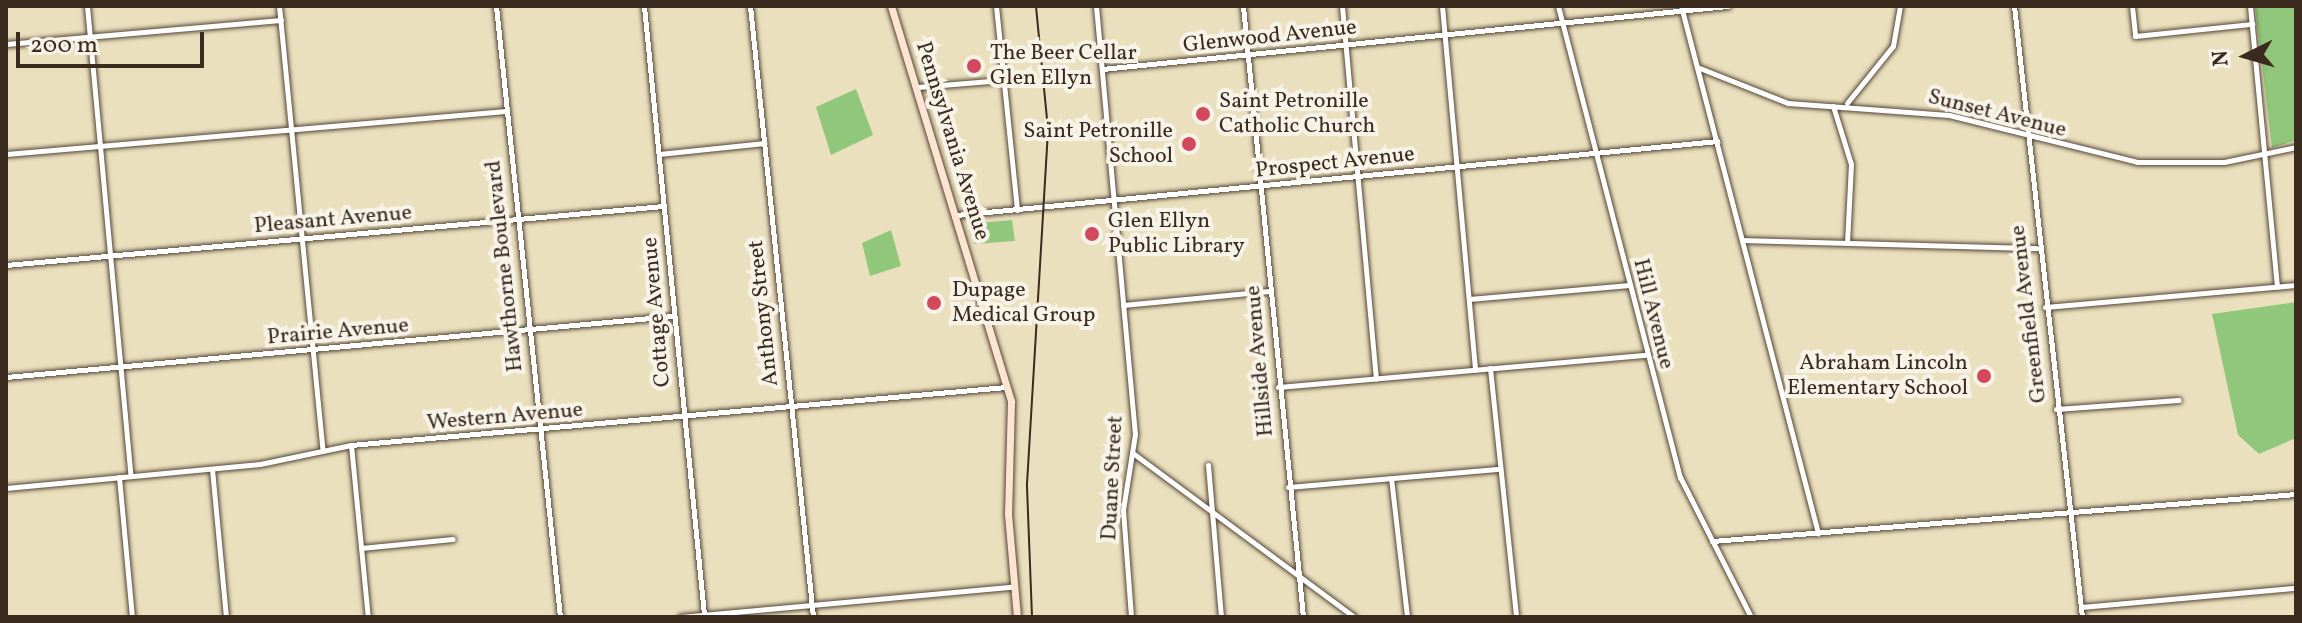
<!DOCTYPE html>
<html>
<head>
<meta charset="utf-8">
<style>
	body { margin:0 }
	#map { position:relative; width:2302px; height:623px; overflow:hidden; background:#eae0be; font-family:Vollkorn,serif }
	div>[style] { position:absolute }
	.green>* { inset:0; background:#90c77a }
	.roads { filter:drop-shadow(0 0 2px #554536) drop-shadow(0 0 2px #554536) }
	.street>* { height:5px; margin:-2.5px; padding:0 2.5px; transform-origin:2.5px; border-radius:2.5px; background:#fff }
	.secondary>* { height:7px; margin:-3.5px; padding:0 3.5px; transform-origin:3.5px; border-radius:3.5px; background:#fce5d0 }
	.rail>* { height:2px; margin:-1px; padding:0 1px; transform-origin:1px; border-radius:1px; background:#3b2a1e }
	.dots>* { width:22px; height:22px; translate:-50% -50%; box-sizing:border-box; border:4px solid #f7f3e8; border-radius:50% }
	span { translate:-50% -50%; white-space:nowrap; text-align:center; line-height:1.15; -webkit-text-stroke:8px #f7f3e8; paint-order:stroke }
	.street-label { font-size:22px; color:#3b2a1e }
	.poi-label { font-size:22px; color:#3b2a1e }
	.left { translate:0 -50%; text-align:left }
	.right { translate:-100% -50%; text-align:right }
	.frame { position:absolute; inset:0; border:8px solid #3b2a1e; pointer-events:none }
	.north { position:absolute; left:2206px; top:16px; width:80px; height:80px; -webkit-text-stroke:6px #f7f3e8; paint-order:stroke; rotate:265deg; font-size:22px; font-weight:700; line-height:32px; text-align:center; color:#3b2a1e }
	.north::after { content:''; display:block; margin:auto; width:28px; height:36px; background:#3b2a1e; clip-path:polygon(50% 0,100% 100%,50% 72%,0 100%) }
	.scale { position:absolute; left:16px; top:32px; width:188px; height:36px; box-sizing:border-box; border:4px solid #3b2a1e; border-top:0; padding-left:10px; font-size:24px; line-height:28px; white-space:nowrap; color:#3b2a1e; -webkit-text-stroke:6px #f7f3e8; paint-order:stroke }
</style>
</head>
<body>
<div id="map">
	<div class="green">
		<div style="clip-path:polygon(2255px 6px,2296px 6px,2296px 140px,2272px 148px)"></div>
		<div style="clip-path:polygon(856px 89px,873px 135px,831px 155px,816px 107px)"></div>
		<div style="clip-path:polygon(1012px 220px,1015px 241px,974px 244px,968px 224px)"></div>
		<div style="clip-path:polygon(891px 230px,901px 266px,870px 276px,862px 243px)"></div>
		<div style="clip-path:polygon(2296px 302px,2296px 438px,2259px 454px,2238px 435px,2212px 314px)"></div>
	</div>
	<div class="roads">
		<div class="street">
			<div style="left:87px;top:6px;width:472px;rotate:84.7deg"></div>
			<div style="left:279px;top:6px;width:447px;rotate:84.4deg"></div>
			<div style="left:496px;top:6px;width:614px;rotate:84.02deg"></div>
			<div style="left:644px;top:6px;width:612px;rotate:84.37deg"></div>
			<div style="left:750px;top:6px;width:614px;rotate:84.11deg"></div>
			<div style="left:996px;top:6px;width:205px;rotate:84.1deg"></div>
			<div style="left:1096px;top:6px;width:430px;rotate:84.8deg"></div>
			<div style="left:1135px;top:434px;width:77px;rotate:99deg"></div>
			<div style="left:1123px;top:510px;width:107px;rotate:85.7deg"></div>
			<div style="left:1243px;top:6px;width:614px;rotate:84.39deg"></div>
			<div style="left:1342px;top:6px;width:374px;rotate:84.8deg"></div>
			<div style="left:1442px;top:6px;width:365px;rotate:84.8deg"></div>
			<div style="left:1558px;top:6px;width:487px;rotate:75.5deg"></div>
			<div style="left:1680px;top:477px;width:157px;rotate:63.1deg"></div>
			<div style="left:1681px;top:6px;width:545px;rotate:75.43deg"></div>
			<div style="left:2014px;top:6px;width:615px;rotate:83.65deg"></div>
			<div style="left:2132px;top:6px;width:30px;rotate:84deg"></div>
			<div style="left:2135px;top:36px;width:118px;rotate:-5.9deg"></div>
			<div style="left:2250px;top:6px;width:282px;rotate:84.5deg"></div>
			<div style="left:6px;top:44px;width:276px;rotate:-5deg"></div>
			<div style="left:1697px;top:67px;width:98px;rotate:21.6deg"></div>
			<div style="left:1788px;top:103px;width:161px;rotate:4.3deg"></div>
			<div style="left:1949px;top:115px;width:194px;rotate:14deg"></div>
			<div style="left:2137px;top:162px;width:87px"></div>
			<div style="left:2224px;top:162px;width:74px;rotate:-11.8deg"></div>
			<div style="left:1102px;top:69px;width:629px;rotate:-5.75deg"></div>
			<div style="left:917px;top:87px;width:86px;rotate:-4.7deg"></div>
			<div style="left:1847px;top:103px;width:73px;rotate:-51.1deg"></div>
			<div style="left:1893px;top:46px;width:41px;rotate:-80.1deg"></div>
			<div style="left:1833px;top:106px;width:61px;rotate:72.8deg"></div>
			<div style="left:1851px;top:164px;width:79px;rotate:92.9deg"></div>
			<div style="left:6px;top:154px;width:502px;rotate:-4.92deg"></div>
			<div style="left:659px;top:154px;width:106px;rotate:-6deg"></div>
			<div style="left:956px;top:215px;width:765px;rotate:-5.55deg"></div>
			<div style="left:1743px;top:240px;width:294px;rotate:1.6deg"></div>
			<div style="left:6px;top:265px;width:660px;rotate:-5.13deg"></div>
			<div style="left:1469px;top:299px;width:161px;rotate:-5deg"></div>
			<div style="left:1123px;top:305px;width:147px;rotate:-5.5deg"></div>
			<div style="left:2045px;top:307px;width:252px;rotate:-5deg"></div>
			<div style="left:1490px;top:368px;width:250px;rotate:84deg"></div>
			<div style="left:6px;top:377px;width:670px;rotate:-5.23deg"></div>
			<div style="left:1278px;top:387px;width:370px;rotate:-5deg"></div>
			<div style="left:2056px;top:409px;width:123px;rotate:-4.2deg"></div>
			<div style="left:351px;top:445px;width:173px;rotate:84.4deg"></div>
			<div style="left:1134px;top:454px;width:274px;rotate:36.5deg"></div>
			<div style="left:1208px;top:465px;width:153px;rotate:85.1deg"></div>
			<div style="left:212px;top:469px;width:149px;rotate:84.6deg"></div>
			<div style="left:119px;top:477px;width:141px;rotate:84.7deg"></div>
			<div style="left:1391px;top:478px;width:140px;rotate:83.4deg"></div>
			<div style="left:1288px;top:487px;width:213px;rotate:-4.9deg"></div>
			<div style="left:6px;top:488px;width:255px;rotate:-5.4deg"></div>
			<div style="left:260px;top:464px;width:93px;rotate:-11.8deg"></div>
			<div style="left:351px;top:445px;width:658px;rotate:-5.06deg"></div>
			<div style="left:1712px;top:541px;width:586px;rotate:-4.6deg"></div>
			<div style="left:361px;top:548px;width:92px;rotate:-5.6deg"></div>
			<div style="left:2081px;top:607px;width:216px;rotate:-5.1deg"></div>
			<div style="left:680px;top:617px;width:333px;rotate:-5.2deg"></div>
		</div>
		<div class="secondary">
			<div style="left:891px;top:6px;width:413px;rotate:73.1deg"></div>
			<div style="left:1011px;top:401px;width:113px;rotate:91.5deg"></div>
			<div style="left:1008px;top:514px;width:103px;rotate:85deg"></div>
		</div>
	</div>
	<div class="rail">
		<div style="left:1032px;top:617px;width:133px;rotate:-92.2deg"></div>
		<div style="left:1027px;top:484px;width:356px;rotate:-86.6deg"></div>
		<div style="left:1048px;top:129px;width:124px;rotate:-95.6deg"></div>
	</div>
	<div class="dots">
		<div style="left:974px;top:66px;background:#d1495b"></div>
		<div style="left:1203px;top:114px;background:#d1495b"></div>
		<div style="left:1189px;top:144px;background:#d1495b"></div>
		<div style="left:1092px;top:234px;background:#d1495b"></div>
		<div style="left:934px;top:303px;background:#d1495b"></div>
		<div style="left:1984px;top:376px;background:#d1495b"></div>
	</div>
	<div class="street-label">
		<span style="left:1270px;top:37px;rotate:-6deg">Glenwood Avenue</span>
		<span style="left:1997px;top:114px;rotate:14deg">Sunset Avenue</span>
		<span style="left:952px;top:141px;rotate:73deg">Pennsylvania Avenue</span>
		<span style="left:1335px;top:163px;rotate:-6deg">Prospect Avenue</span>
		<span style="left:333px;top:220px;rotate:-5deg">Pleasant Avenue</span>
		<span style="left:505px;top:266px;rotate:-96deg">Hawthorne Boulevard</span>
		<span style="left:657px;top:312px;rotate:-95deg">Cottage Avenue</span>
		<span style="left:764px;top:313px;rotate:-96deg">Anthony Street</span>
		<span style="left:1653px;top:314px;rotate:76deg">Hill Avenue</span>
		<span style="left:2029px;top:314px;rotate:-97deg">Greenfield Avenue</span>
		<span style="left:338px;top:332px;rotate:-5deg">Prairie Avenue</span>
		<span style="left:1260px;top:361px;rotate:-95deg">Hillside Avenue</span>
		<span style="left:505px;top:417px;rotate:-5deg">Western Avenue</span>
		<span style="left:1113px;top:478px;rotate:-87deg">Duane Street</span>
	</div>
	<div class="poi-label">
		<span class="left" style="left:990px;top:66px">The Beer Cellar<br>Glen Ellyn</span>
		<span class="left" style="left:1219px;top:114px">Saint Petronille<br>Catholic Church</span>
		<span class="right" style="left:1173px;top:144px">Saint Petronille<br>School</span>
		<span class="left" style="left:1108px;top:234px">Glen Ellyn<br>Public Library</span>
		<span class="left" style="left:952px;top:303px">Dupage<br>Medical Group</span>
		<span class="right" style="left:1968px;top:376px">Abraham Lincoln<br>Elementary School</span>
	</div>
	<div class="frame"></div>
	<div class="north">N</div>
	<div class="scale">200 m</div>
</div>
</body>
</html>
